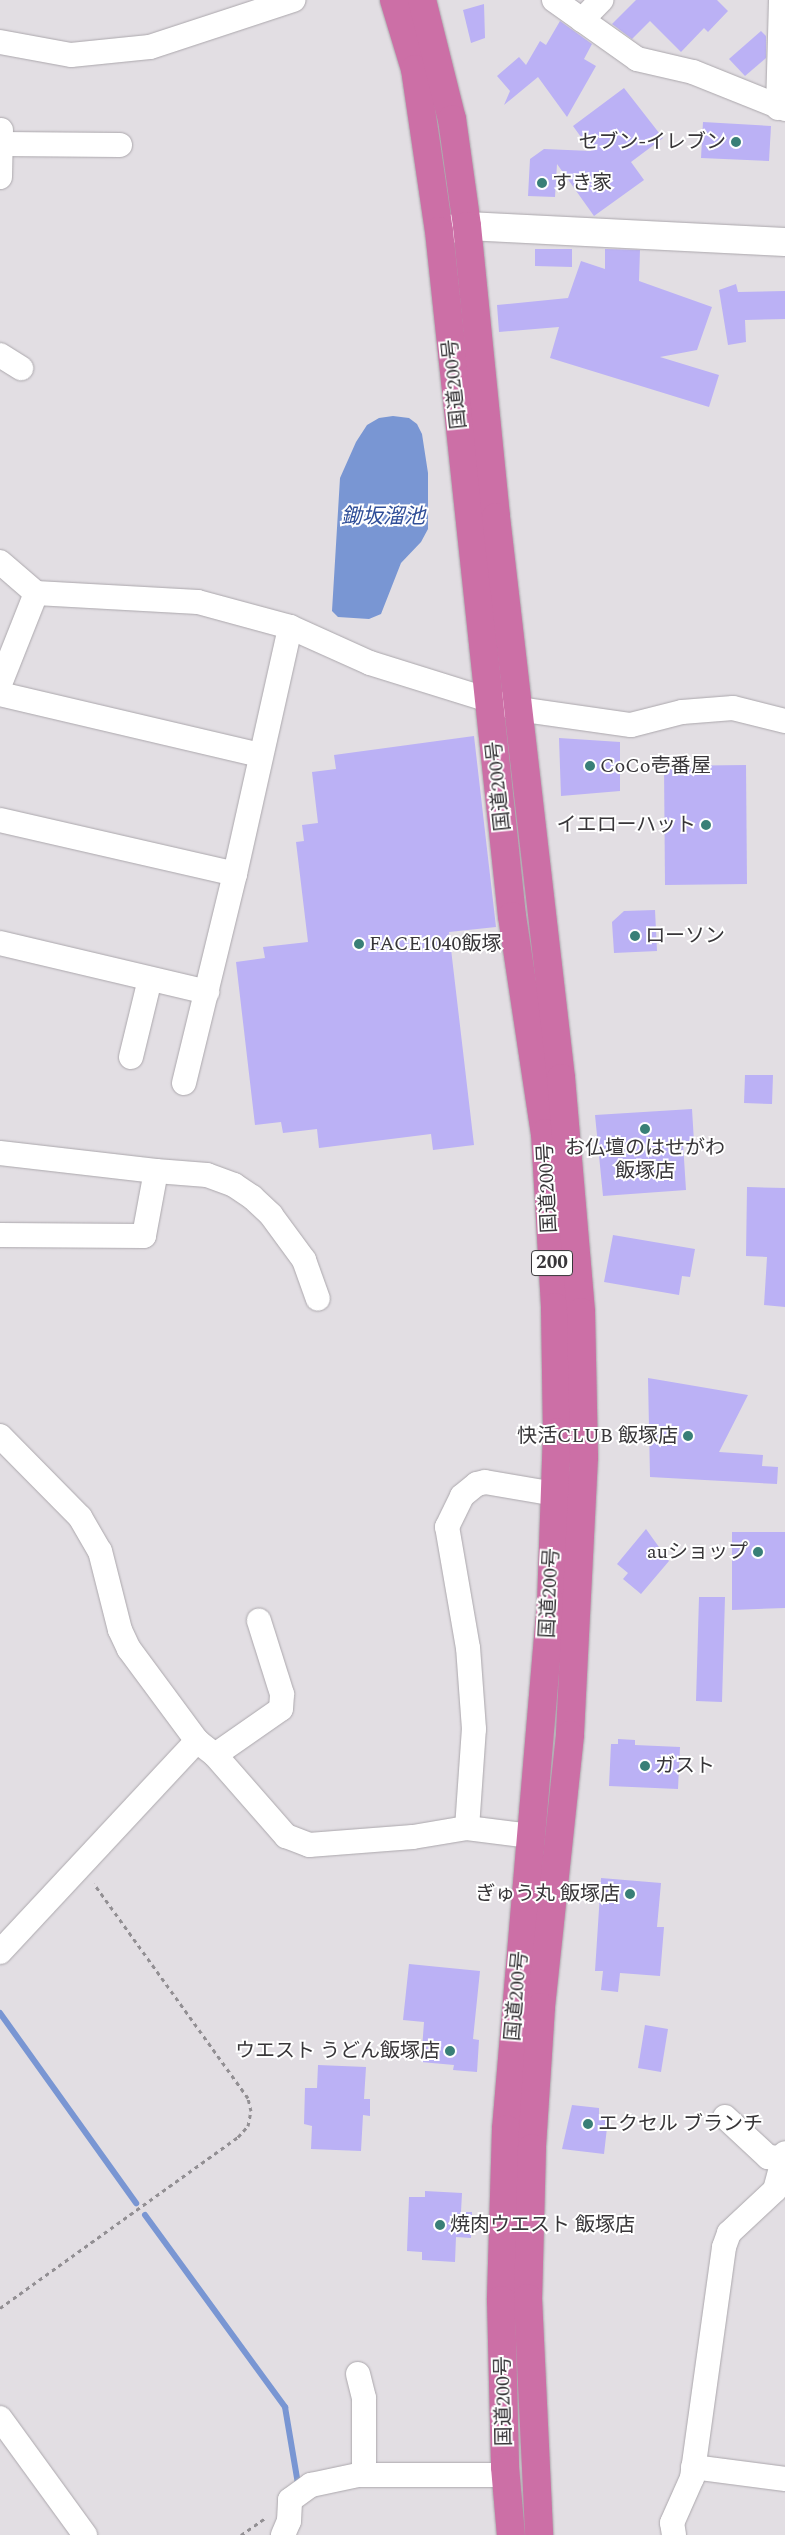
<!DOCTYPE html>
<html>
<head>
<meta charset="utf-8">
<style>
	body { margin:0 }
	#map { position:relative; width:785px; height:2535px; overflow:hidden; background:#e2dee3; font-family:Spectral,"Noto Sans JP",serif }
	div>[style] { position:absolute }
	.water>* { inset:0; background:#7996d3 }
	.stream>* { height:6px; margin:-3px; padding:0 3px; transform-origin:3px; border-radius:3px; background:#7996d3 }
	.building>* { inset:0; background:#bbb1f5 }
	.path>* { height:3px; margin-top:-1.5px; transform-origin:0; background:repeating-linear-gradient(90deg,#928f93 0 4px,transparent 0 8px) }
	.roads { filter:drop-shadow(0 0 1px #aba7ac) drop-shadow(0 0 1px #aba7ac) }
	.street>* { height:24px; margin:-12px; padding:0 12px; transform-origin:12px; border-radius:12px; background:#fff }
	.secondary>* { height:28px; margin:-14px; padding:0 14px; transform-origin:14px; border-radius:14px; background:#fff }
	.highway>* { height:28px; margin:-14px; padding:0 14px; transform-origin:14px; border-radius:14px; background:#cc6fa6 }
	.dots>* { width:14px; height:14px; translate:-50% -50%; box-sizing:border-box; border:2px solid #fff; border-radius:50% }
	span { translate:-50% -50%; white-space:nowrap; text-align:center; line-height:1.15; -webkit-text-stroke:4px #fff; paint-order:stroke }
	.shield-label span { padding:1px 4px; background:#fff; border:1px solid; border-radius:4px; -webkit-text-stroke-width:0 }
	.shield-label { font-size:19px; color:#383639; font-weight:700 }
	.poi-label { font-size:20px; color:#383639 }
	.right { translate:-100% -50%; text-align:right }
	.left { translate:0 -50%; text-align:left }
	.street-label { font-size:20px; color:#383639 }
	.water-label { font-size:21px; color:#2f4e98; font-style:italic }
</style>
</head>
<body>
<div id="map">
	<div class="water">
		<div style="clip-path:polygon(393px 416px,409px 418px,417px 424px,422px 434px,428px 473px,428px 529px,421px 542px,401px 563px,381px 614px,369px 619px,338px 617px,332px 611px,340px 478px,356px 442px,367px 425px,379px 418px)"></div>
	</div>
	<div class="stream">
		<div style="left:0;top:2013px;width:234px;rotate:54.4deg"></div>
		<div style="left:145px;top:2215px;width:238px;rotate:53.9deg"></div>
		<div style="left:285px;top:2407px;width:78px;rotate:80.4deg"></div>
	</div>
	<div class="building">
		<div style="clip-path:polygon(636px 0,717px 0,728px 11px,708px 32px,704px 28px,681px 52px,650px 21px,632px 39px,612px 24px)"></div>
		<div style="clip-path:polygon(484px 4px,485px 38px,471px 43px,463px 10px)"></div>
		<div style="clip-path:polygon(560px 21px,592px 44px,584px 59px,596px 66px,567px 117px,538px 77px,504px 105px,510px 91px,497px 76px,519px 57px,526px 65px,540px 41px,546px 45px)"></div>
		<div style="clip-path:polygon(761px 31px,766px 36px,766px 58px,745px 76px,729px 59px)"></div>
		<div style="clip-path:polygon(624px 88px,663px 138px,631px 162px,644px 180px,594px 216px,557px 164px,555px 197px,528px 196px,530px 159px,544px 149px,591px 151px,573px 126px)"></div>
		<div style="clip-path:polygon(703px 122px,771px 126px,769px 161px,701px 158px)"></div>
		<div style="clip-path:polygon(535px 249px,572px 249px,572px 267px,535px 266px)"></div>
		<div style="clip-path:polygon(605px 249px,640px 250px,639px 281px,712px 307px,697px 350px,660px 357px,719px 375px,709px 407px,550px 358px,559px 327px,499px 332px,497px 305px,568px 298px,581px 261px,605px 269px)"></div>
		<div style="clip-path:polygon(736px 284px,738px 292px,785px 291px,785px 319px,745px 320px,746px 342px,728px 345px,719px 290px)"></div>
		<div style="clip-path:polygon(474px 736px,496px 927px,449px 932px,474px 1145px,433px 1150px,431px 1134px,319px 1148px,317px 1129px,283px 1133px,281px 1122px,255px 1125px,236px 962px,265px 958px,263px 947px,308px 942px,296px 842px,304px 841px,302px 825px,318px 823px,312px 772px,336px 769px,334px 755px)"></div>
		<div style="clip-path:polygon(559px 738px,620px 742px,620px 791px,561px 796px)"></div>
		<div style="clip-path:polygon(746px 765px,747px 884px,665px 885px,664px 766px)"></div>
		<div style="clip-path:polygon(655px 910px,657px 951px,614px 953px,612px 922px,624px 911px)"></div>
		<div style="clip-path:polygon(745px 1075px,773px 1075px,772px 1104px,744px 1103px)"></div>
		<div style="clip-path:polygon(692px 1109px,694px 1142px,683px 1143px,686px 1190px,603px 1196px,595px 1115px)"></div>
		<div style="clip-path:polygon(747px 1187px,785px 1188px,785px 1307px,764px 1305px,767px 1257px,746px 1256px)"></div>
		<div style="clip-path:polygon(613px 1235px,695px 1249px,690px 1277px,682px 1276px,679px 1295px,604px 1282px)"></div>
		<div style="clip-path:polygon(648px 1378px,748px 1395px,719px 1452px,763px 1455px,762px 1466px,778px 1467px,777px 1484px,650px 1477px)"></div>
		<div style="clip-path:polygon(646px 1529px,669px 1561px,641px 1594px,623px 1579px,628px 1573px,617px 1564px)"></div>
		<div style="clip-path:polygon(732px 1532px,785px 1532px,785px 1608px,732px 1610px)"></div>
		<div style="clip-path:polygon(699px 1597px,725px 1597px,722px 1702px,696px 1701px)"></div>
		<div style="clip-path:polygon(618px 1739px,635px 1740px,635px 1745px,680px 1747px,678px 1789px,609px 1786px,611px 1744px,618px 1744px)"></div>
		<div style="clip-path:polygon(601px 1878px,661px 1883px,657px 1927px,664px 1927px,660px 1976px,620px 1973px,618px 1992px,601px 1990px,603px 1971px,595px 1971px)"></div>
		<div style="clip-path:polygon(409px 1964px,480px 1971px,473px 2039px,479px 2040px,477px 2072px,453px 2070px,454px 2065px,421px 2062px,424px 2022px,403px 2020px)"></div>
		<div style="clip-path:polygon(645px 2025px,668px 2029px,661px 2072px,638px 2068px)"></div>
		<div style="clip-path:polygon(318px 2065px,366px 2067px,364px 2099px,370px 2099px,370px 2116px,363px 2115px,361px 2151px,311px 2149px,312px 2126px,304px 2124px,305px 2088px,317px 2088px)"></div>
		<div style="clip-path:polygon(572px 2105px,599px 2108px,599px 2114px,608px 2119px,604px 2154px,562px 2149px)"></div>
		<div style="clip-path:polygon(425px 2191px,462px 2193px,461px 2212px,472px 2212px,471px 2238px,456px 2237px,455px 2262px,422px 2260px,422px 2252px,407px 2251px,409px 2197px,425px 2197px)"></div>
	</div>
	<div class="path">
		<div style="left:0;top:2308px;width:293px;rotate:-35.7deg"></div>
		<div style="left:238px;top:2137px;width:15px;rotate:-48deg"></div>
		<div style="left:248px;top:2126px;width:15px;rotate:-79deg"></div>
		<div style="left:251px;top:2111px;width:13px;rotate:-103deg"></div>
		<div style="left:248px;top:2098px;width:264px;rotate:-125.7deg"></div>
		<div style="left:241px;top:2535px;width:29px;rotate:-35deg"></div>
	</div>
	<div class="roads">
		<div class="street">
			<div style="left:554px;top:0;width:102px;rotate:35.4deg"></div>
			<div style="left:637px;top:59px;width:57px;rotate:13.1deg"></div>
			<div style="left:693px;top:72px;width:99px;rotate:21.9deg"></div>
			<div style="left:582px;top:20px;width:28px;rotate:-46deg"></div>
			<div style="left:0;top:42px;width:72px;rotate:10.4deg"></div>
			<div style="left:71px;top:55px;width:79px;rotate:-5.8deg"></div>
			<div style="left:150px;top:47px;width:151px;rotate:-18.2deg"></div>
			<div style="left:778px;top:108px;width:108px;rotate:-88.4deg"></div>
			<div style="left:2px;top:144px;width:118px;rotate:0.5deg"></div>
			<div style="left:0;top:177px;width:47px;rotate:-88.8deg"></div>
			<div style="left:0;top:355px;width:25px;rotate:32deg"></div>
			<div style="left:0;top:562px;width:48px;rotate:40.7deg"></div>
			<div style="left:36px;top:593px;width:162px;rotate:3.2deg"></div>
			<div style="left:198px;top:602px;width:95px;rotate:15.2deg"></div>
			<div style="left:290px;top:627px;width:88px;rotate:24.2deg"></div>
			<div style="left:370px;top:663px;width:155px;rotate:17.3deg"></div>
			<div style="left:518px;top:709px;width:114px;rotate:8.1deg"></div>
			<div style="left:631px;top:725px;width:53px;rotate:-14.3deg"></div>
			<div style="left:682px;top:712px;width:51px;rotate:-4.5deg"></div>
			<div style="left:733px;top:708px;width:54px;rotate:14deg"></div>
			<div style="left:0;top:684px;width:98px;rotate:-68.4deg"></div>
			<div style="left:0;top:694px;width:267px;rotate:13.2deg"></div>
			<div style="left:0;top:820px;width:241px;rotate:12.9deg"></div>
			<div style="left:0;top:943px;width:213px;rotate:13.3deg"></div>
			<div style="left:131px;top:1057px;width:80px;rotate:-76.3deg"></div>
			<div style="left:184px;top:1083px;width:215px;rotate:-76.3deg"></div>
			<div style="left:235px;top:874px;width:253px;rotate:-77.4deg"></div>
			<div style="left:0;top:1153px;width:157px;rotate:6.6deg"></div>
			<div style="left:156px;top:1171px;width:66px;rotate:100.5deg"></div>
			<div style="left:144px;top:1236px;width:144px;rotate:-179.6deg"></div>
			<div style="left:156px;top:1171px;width:51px;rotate:4.5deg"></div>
			<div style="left:207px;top:1175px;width:29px;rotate:20deg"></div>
			<div style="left:234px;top:1185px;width:22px;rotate:34deg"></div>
			<div style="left:252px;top:1197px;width:26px;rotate:43deg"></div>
			<div style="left:271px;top:1215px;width:56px;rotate:53.7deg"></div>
			<div style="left:304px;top:1260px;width:41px;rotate:70.3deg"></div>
			<div style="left:0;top:1436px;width:114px;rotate:45.4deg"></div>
			<div style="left:80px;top:1517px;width:39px;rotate:60deg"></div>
			<div style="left:100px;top:1551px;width:81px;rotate:75.8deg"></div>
			<div style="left:120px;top:1630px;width:21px;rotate:65deg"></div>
			<div style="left:129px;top:1649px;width:114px;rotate:53.5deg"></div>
			<div style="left:197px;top:1741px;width:23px;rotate:38deg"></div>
			<div style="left:215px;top:1755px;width:108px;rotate:48.8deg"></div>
			<div style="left:286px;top:1836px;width:25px;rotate:21deg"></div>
			<div style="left:309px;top:1845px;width:104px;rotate:-4.4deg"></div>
			<div style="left:413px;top:1837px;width:55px;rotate:-9.5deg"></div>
			<div style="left:467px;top:1828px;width:64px;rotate:7.2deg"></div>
			<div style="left:215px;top:1755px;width:80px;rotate:-34.9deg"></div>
			<div style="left:281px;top:1709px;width:15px;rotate:-86deg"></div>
			<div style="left:282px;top:1694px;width:77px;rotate:-107.5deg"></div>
			<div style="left:467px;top:1828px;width:99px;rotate:-86deg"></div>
			<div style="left:474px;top:1729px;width:81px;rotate:-94.2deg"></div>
			<div style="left:468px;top:1648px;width:123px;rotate:-99.8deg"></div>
			<div style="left:447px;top:1527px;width:34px;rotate:-64deg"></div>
			<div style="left:462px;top:1496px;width:19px;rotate:-39deg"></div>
			<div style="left:477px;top:1484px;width:8px;rotate:-14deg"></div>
			<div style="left:485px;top:1482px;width:71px;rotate:9.7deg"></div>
			<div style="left:0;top:1952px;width:289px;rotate:-47deg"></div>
			<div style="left:725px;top:2117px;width:59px;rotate:42.9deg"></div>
			<div style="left:768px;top:2157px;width:13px;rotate:4deg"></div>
			<div style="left:358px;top:2374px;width:25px;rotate:76deg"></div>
			<div style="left:364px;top:2398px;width:77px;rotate:90deg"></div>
			<div style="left:0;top:2418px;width:145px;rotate:54deg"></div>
			<div style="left:693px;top:2467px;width:93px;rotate:7.4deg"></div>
			<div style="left:283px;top:2535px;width:15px;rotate:-67deg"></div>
			<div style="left:289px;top:2521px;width:21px;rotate:-87deg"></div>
			<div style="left:290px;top:2500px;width:26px;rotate:-36deg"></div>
			<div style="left:311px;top:2485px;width:48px;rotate:-12deg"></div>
			<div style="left:358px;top:2475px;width:148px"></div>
			<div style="left:674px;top:2535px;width:12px;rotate:-99deg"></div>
			<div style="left:672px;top:2523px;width:49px;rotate:-66deg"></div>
			<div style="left:692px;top:2478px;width:233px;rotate:-82.1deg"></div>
			<div style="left:724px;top:2247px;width:15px;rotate:-70deg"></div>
			<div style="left:729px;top:2233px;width:63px;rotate:-43.1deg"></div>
			<div style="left:775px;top:2190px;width:38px;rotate:-75deg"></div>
		</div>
		<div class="secondary">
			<div style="left:439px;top:231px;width:28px;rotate:-10deg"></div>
			<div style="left:467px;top:226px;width:318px;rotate:2.9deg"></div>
		</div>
		<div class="highway">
			<div style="left:394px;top:0;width:72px;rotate:73.1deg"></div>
			<div style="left:415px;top:69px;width:164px;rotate:81.6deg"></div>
			<div style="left:439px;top:231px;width:689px;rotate:83.92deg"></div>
			<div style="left:512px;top:916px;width:219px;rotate:81.4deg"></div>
			<div style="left:545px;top:1133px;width:174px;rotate:86.7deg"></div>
			<div style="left:555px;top:1307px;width:125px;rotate:89.1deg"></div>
			<div style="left:557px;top:1432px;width:170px;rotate:92deg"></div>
			<div style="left:551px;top:1602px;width:529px;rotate:94.88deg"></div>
			<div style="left:506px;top:2129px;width:171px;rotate:91.7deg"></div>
			<div style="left:501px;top:2300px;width:167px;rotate:88.6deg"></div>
			<div style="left:505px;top:2467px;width:68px;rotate:85deg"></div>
			<div style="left:422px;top:0;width:123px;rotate:75.9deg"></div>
			<div style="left:452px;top:119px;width:108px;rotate:82deg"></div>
			<div style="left:467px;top:226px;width:292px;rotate:84.3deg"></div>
			<div style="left:496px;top:517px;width:565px;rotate:83.39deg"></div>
			<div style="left:561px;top:1078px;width:235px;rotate:85.1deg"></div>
			<div style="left:581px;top:1312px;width:145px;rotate:88.8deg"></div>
			<div style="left:584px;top:1457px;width:278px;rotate:92.9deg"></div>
			<div style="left:570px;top:1735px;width:274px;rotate:96.1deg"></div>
			<div style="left:541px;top:2007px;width:141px;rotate:93.7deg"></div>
			<div style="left:532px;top:2148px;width:150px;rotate:91.5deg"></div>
			<div style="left:528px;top:2298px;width:237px;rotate:87.3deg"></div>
		</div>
	</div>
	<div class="dots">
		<div style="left:736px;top:142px;background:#397f77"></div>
		<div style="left:542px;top:183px;background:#397f77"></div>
		<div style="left:590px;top:766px;background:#397f77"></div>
		<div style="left:706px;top:825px;background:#397f77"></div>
		<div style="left:635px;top:936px;background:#397f77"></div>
		<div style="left:359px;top:944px;background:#397f77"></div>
		<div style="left:645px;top:1129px;background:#397f77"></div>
		<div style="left:688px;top:1436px;background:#397f77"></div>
		<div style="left:758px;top:1552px;background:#397f77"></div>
		<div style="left:645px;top:1766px;background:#397f77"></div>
		<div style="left:630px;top:1894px;background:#397f77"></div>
		<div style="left:450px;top:2051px;background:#397f77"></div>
		<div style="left:588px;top:2124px;background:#397f77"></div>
		<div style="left:440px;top:2225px;background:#397f77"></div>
	</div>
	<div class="shield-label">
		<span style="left:552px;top:1263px">200</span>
	</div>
	<div class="poi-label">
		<span class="right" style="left:726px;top:142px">セブン-イレブン</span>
		<span class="left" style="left:552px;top:183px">すき家</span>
		<span class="left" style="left:600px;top:766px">CoCo壱番屋</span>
		<span class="right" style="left:696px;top:825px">イエローハット</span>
		<span class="left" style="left:645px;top:936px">ローソン</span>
		<span class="left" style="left:369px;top:944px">FACE1040飯塚</span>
		<span style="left:645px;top:1160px">お仏壇のはせがわ<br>飯塚店</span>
		<span class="right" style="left:678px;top:1436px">快活CLUB 飯塚店</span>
		<span class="right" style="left:748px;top:1552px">auショップ</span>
		<span class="left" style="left:655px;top:1766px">ガスト</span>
		<span class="right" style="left:620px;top:1894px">ぎゅう丸 飯塚店</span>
		<span class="right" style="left:440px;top:2051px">ウエスト うどん飯塚店</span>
		<span class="left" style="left:598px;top:2124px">エクセル ブランチ</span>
		<span class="left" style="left:450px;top:2225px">焼肉ウエスト 飯塚店</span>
	</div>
	<div class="street-label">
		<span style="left:455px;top:384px;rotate:-96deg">国道200号</span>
		<span style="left:499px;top:786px;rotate:-96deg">国道200号</span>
		<span style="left:548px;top:1188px;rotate:-93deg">国道200号</span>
		<span style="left:550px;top:1593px;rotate:-87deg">国道200号</span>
		<span style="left:517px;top:1996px;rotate:-85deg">国道200号</span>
		<span style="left:504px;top:2401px;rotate:-91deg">国道200号</span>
	</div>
	<div class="water-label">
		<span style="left:383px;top:517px">鋤坂溜池</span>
	</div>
</div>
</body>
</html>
